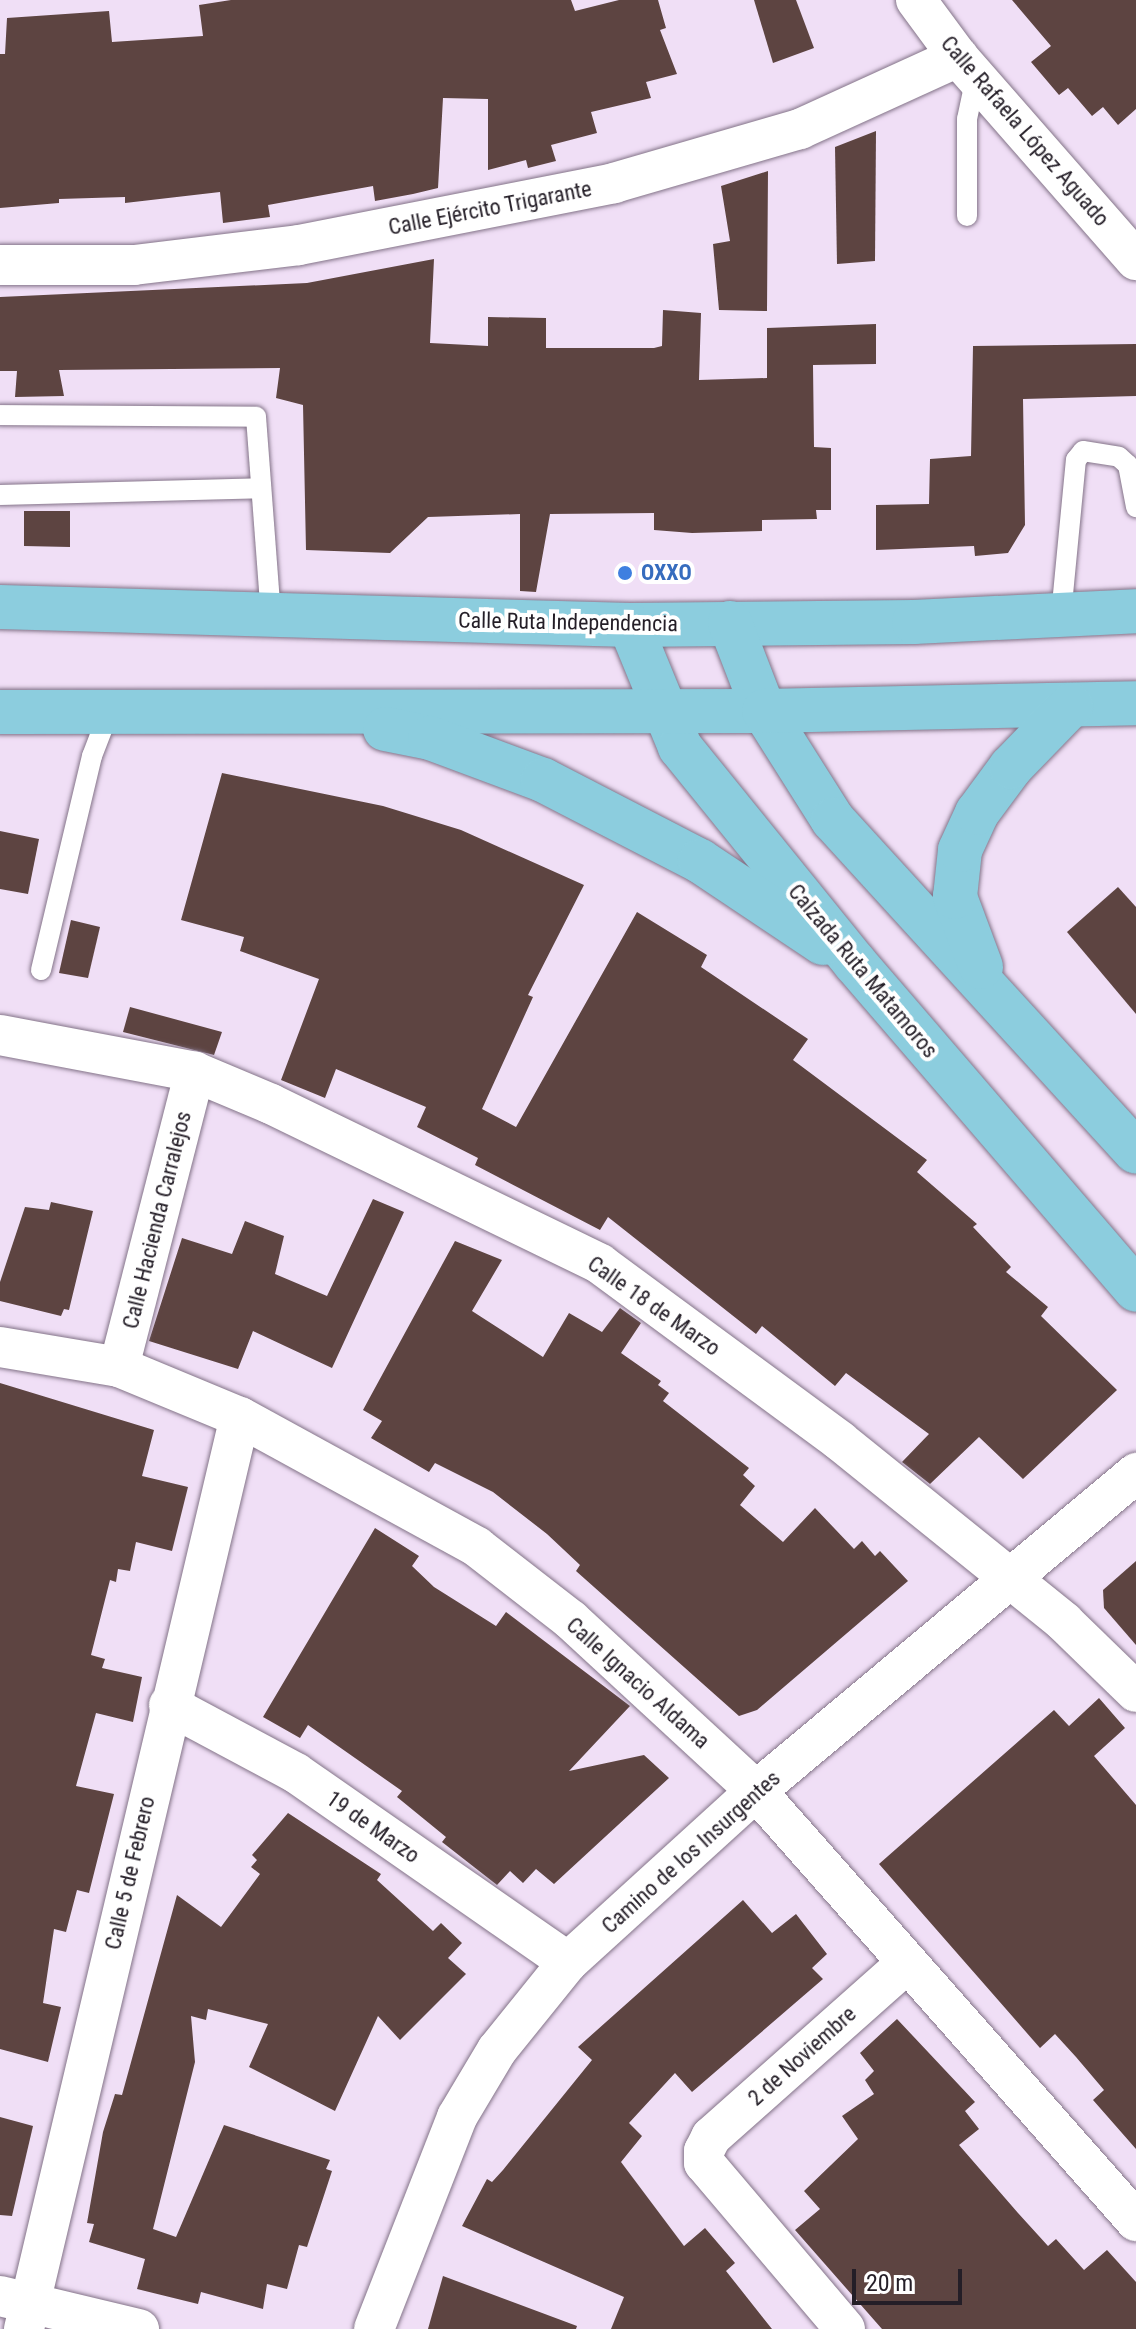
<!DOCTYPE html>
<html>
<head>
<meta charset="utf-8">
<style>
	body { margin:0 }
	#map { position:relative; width:1136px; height:2329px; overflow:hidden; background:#f0dff6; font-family:"Roboto Condensed",sans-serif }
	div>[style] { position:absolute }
	.building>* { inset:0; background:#5d4441 }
	.roads { filter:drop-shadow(0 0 2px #837388) drop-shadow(0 0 2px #837388) }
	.lane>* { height:20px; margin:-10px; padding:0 10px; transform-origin:10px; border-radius:10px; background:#fff }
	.street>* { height:40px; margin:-20px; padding:0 20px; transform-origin:20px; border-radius:20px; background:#fff }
	.primary>* { height:44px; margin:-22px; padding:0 22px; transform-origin:22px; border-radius:22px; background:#8ccdde }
	.dots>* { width:22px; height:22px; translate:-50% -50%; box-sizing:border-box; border:4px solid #fff; border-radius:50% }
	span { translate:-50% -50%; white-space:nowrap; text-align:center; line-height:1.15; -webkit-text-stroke:8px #fff; paint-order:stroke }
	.street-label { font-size:22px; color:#241e27 }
	.shop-label { font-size:22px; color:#366cbe; font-weight:700 }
	.left { translate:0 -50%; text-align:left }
	.scale { position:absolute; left:852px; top:2269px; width:110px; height:36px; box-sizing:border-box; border:4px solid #241e27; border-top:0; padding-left:10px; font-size:24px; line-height:28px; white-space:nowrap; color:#241e27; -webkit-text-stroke:6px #fff; paint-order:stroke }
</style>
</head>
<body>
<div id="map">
	<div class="building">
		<div style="clip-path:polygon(231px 0,571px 0,575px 11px,619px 0,658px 0,666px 28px,660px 30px,677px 74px,646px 82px,651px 98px,591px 112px,597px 133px,551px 145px,556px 161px,528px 168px,526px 160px,488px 170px,488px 99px,443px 98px,438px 188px,413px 194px,375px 201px,373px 186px,268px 205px,270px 217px,223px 223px,220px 192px,125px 203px,125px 197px,59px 199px,59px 203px,0 208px,0 54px,5px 54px,7px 18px,109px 11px,112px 42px,203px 36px,199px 5px)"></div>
		<div style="clip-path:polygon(754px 0,796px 0,814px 48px,773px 63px)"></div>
		<div style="clip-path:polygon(1012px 0,1136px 0,1136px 109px,1118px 125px,1103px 107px,1092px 116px,1068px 88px,1059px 95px,1031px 62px,1051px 46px)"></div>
		<div style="clip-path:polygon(876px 131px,875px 261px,837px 264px,835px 147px)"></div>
		<div style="clip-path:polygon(768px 171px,767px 311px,719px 310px,713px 244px,730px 241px,721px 186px)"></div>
		<div style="clip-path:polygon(434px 259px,430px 343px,488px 346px,488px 317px,546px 318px,546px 348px,654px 348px,662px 346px,663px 310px,701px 313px,699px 380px,767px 378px,767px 328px,876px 324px,876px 364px,813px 365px,814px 447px,831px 448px,831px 510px,816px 510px,817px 519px,762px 520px,762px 531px,692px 533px,654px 530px,654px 513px,550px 514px,536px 592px,520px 591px,520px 514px,428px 517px,390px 553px,306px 550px,303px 405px,276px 398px,280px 368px,59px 370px,64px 396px,15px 397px,17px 371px,0 371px,0 297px,307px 283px)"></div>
		<div style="clip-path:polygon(1136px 344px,1136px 396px,1023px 399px,1025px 525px,1008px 553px,975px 556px,974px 546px,876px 550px,876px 505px,929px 504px,930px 459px,971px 456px,973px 346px)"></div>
		<div style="clip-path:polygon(24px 511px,70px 511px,70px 547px,24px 546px)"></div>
		<div style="clip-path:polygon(222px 773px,383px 806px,461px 830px,584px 885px,528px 995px,533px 997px,482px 1109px,516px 1127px,637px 912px,707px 955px,701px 967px,808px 1039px,793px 1060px,927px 1160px,917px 1172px,977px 1224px,973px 1227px,1011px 1267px,1006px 1272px,1048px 1307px,1041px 1316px,1117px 1390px,1023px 1479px,979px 1437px,930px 1484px,902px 1462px,929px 1434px,846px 1373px,835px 1386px,762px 1326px,756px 1334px,608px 1217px,600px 1230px,475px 1165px,478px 1158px,417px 1127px,426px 1107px,336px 1069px,325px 1098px,281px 1080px,319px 979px,240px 951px,244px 937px,181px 920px)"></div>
		<div style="clip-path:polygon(0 831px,39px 839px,28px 894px,0 889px)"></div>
		<div style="clip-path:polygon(1118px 887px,1136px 907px,1136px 1014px,1067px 932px)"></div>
		<div style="clip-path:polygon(71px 920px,100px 927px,88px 978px,59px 973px)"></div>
		<div style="clip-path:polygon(130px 1007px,222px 1032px,214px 1055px,123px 1032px)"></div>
		<div style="clip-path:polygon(373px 1199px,404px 1212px,332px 1368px,253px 1331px,238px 1369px,149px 1341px,182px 1238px,232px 1254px,245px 1221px,284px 1236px,275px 1274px,327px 1296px)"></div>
		<div style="clip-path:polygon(51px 1202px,93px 1211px,69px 1310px,64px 1309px,61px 1316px,0 1301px,0 1282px,25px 1207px,49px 1210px)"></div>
		<div style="clip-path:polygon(455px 1241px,502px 1260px,472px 1311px,543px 1357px,569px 1313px,602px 1332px,620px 1308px,641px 1323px,621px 1353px,661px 1381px,658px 1385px,669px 1393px,663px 1401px,749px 1468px,743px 1475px,755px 1486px,740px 1505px,783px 1542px,815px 1508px,854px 1549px,862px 1541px,875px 1556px,880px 1551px,908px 1581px,757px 1710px,739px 1716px,576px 1571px,580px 1565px,547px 1534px,493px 1492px,435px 1463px,429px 1472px,371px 1438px,382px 1421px,363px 1410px)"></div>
		<div style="clip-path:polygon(0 1383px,154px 1430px,142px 1476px,188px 1487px,172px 1551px,136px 1542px,130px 1571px,118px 1569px,116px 1582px,110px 1580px,91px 1655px,105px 1659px,102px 1668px,142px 1677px,133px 1722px,96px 1713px,76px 1786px,114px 1794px,89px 1893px,77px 1890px,66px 1932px,54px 1929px,43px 2003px,61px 2007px,48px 2062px,0 2049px)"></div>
		<div style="clip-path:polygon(375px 1528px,419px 1556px,412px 1566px,434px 1587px,496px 1626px,506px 1612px,630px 1706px,569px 1771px,644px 1755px,669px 1778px,554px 1884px,536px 1869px,523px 1883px,510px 1871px,497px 1885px,442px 1842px,446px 1837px,397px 1797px,402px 1791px,308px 1725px,300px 1738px,263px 1717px)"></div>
		<div style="clip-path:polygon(1136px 1561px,1136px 1645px,1104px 1608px,1103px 1590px)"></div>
		<div style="clip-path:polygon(1099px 1698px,1125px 1728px,1094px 1756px,1136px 1805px,1136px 2149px,1093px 2100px,1104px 2090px,1076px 2057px,1055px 2034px,1040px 2048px,879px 1864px,1054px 1710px,1069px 1726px)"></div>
		<div style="clip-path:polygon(288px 1813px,381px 1874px,377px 1880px,433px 1931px,441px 1923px,462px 1943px,448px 1958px,466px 1974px,400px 2040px,378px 2016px,335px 2111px,249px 2067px,268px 2024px,208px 2009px,206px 2020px,191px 2016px,195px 2062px,153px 2229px,176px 2237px,224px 2125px,330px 2160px,326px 2169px,332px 2171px,307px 2247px,299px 2245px,287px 2289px,267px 2284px,263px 2309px,201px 2292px,198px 2304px,137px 2289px,145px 2259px,89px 2242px,94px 2224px,87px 2223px,103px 2132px,115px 2094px,122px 2095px,177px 1895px,221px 1927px,260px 1874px,251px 1867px,257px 1860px,252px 1855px)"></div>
		<div style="clip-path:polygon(743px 1900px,772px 1933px,796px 1914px,827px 1954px,812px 1968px,823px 1979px,692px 2092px,675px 2073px,629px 2123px,642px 2136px,621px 2162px,684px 2246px,705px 2228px,735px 2263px,726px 2271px,772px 2329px,611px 2329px,624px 2297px,462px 2226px,487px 2179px,492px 2182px,503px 2170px,592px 2060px,578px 2047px)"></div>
		<div style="clip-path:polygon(897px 2019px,975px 2102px,965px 2111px,979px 2129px,959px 2145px,1018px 2213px,1048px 2246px,1056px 2239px,1084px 2270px,1107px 2250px,1136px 2282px,1136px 2329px,882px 2329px,795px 2230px,820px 2209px,804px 2191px,858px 2139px,842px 2116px,874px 2094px,865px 2080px,874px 2071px,860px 2053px)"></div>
		<div style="clip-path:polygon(0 2117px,33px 2126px,12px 2216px,0 2215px)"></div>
		<div style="clip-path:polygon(443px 2276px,577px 2326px,576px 2329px,428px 2329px)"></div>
	</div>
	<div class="roads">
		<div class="lane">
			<div style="left:967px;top:216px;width:97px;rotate:-90deg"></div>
			<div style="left:967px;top:119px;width:43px;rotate:-77.9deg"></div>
			<div style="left:0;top:415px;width:256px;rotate:0.4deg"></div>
			<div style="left:256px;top:417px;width:199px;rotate:85.7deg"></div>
			<div style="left:0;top:495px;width:261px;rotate:-1.5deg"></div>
			<div style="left:1061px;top:615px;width:156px;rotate:-84.5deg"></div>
			<div style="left:1076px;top:460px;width:11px;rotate:-52deg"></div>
			<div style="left:1083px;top:451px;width:36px;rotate:9deg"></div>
			<div style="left:1119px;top:457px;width:12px;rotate:42deg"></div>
			<div style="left:1128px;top:465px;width:43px;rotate:79.2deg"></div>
			<div style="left:41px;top:970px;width:220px;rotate:-76.6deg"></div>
			<div style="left:92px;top:756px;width:47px;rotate:-68.9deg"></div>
		</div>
		<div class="street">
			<div style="left:916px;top:0;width:71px;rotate:53.6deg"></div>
			<div style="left:958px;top:57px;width:270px;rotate:48.8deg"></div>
			<div style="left:0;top:265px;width:134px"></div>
			<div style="left:134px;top:265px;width:166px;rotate:-6.9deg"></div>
			<div style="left:299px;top:245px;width:321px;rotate:-11.1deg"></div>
			<div style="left:614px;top:183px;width:194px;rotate:-16.2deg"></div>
			<div style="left:800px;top:129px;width:174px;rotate:-24.5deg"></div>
			<div style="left:0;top:1035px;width:198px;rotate:10.7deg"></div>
			<div style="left:195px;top:1072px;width:82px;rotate:22.8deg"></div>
			<div style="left:271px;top:1104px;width:366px;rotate:25.9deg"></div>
			<div style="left:600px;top:1264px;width:298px;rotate:36.4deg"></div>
			<div style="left:840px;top:1441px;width:288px;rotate:38.9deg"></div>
			<div style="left:1064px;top:1622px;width:100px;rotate:44.2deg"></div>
			<div style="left:0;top:1347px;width:121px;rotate:9.5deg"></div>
			<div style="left:119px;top:1367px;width:131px;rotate:22.5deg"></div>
			<div style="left:240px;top:1417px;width:270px;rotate:28.7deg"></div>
			<div style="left:477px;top:1547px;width:119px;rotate:37.8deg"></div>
			<div style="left:571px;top:1620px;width:252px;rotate:42.7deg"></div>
			<div style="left:756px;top:1791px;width:574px;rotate:48.53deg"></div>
			<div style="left:119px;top:1367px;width:305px;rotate:-75.6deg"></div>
			<div style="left:169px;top:1705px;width:144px;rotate:28.2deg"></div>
			<div style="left:296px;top:1773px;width:331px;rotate:34.8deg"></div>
			<div style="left:0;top:2296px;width:143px;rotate:13.4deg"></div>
			<div style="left:24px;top:2329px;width:937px;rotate:-76.68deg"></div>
			<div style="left:374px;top:2329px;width:228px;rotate:-68.6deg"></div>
			<div style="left:457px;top:2117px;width:78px;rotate:-59.2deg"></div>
			<div style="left:497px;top:2050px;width:113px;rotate:-51.1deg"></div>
			<div style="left:568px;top:1962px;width:254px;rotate:-42.3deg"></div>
			<div style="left:756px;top:1791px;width:496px;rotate:-39.9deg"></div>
			<div style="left:845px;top:2329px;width:218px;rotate:-130.3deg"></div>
			<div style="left:704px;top:2163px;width:12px;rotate:-90deg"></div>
			<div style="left:704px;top:2151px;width:16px;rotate:-63deg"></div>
			<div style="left:711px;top:2137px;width:259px;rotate:-41.6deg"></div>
		</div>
		<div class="primary">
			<div style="left:0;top:607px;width:630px;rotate:1.64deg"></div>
			<div style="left:630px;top:625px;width:284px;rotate:-0.6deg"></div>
			<div style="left:914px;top:622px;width:222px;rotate:-2.8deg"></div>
			<div style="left:730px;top:623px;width:94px;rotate:68.9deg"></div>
			<div style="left:764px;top:711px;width:129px;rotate:57.7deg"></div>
			<div style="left:833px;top:820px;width:449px;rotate:47.6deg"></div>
			<div style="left:630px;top:625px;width:132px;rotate:67.7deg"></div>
			<div style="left:680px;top:747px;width:278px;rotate:51deg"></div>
			<div style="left:855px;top:963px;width:431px;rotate:49.3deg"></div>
			<div style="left:0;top:712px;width:764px;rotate:-0.07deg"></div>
			<div style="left:764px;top:711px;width:372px;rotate:-1.2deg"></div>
			<div style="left:385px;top:729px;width:46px;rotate:11.3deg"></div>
			<div style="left:430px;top:738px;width:121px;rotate:20.4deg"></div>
			<div style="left:543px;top:780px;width:177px;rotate:27.3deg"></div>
			<div style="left:700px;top:861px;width:148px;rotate:33.7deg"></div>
			<div style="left:981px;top:967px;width:75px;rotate:-110.4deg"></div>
			<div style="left:955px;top:897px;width:47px;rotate:-83.9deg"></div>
			<div style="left:960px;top:850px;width:41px;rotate:-65.3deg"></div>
			<div style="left:977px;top:813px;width:57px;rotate:-53.5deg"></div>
			<div style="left:1011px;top:767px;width:86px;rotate:-45.9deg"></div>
		</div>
	</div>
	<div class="dots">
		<div style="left:625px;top:573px;background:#3f7fe0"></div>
	</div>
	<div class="street-label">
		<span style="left:1025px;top:131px;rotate:49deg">Calle Rafaela López Aguado</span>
		<span style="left:490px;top:208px;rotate:-11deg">Calle Ejército Trigarante</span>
		<span style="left:568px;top:622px;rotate:1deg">Calle Ruta Independencia</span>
		<span style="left:863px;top:971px;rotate:50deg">Calzada Ruta Matamoros</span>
		<span style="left:157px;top:1220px;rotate:-76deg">Calle Hacienda Carralejos</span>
		<span style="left:654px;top:1306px;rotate:35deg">Calle 18 de Marzo</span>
		<span style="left:638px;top:1683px;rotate:42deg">Calle Ignacio Aldama</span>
		<span style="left:373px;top:1827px;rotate:35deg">19 de Marzo</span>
		<span style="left:691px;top:1852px;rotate:-42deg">Camino de los Insurgentes</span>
		<span style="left:130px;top:1873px;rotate:-77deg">Calle 5 de Febrero</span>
		<span style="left:802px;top:2056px;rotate:-42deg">2 de Noviembre</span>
	</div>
	<div class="shop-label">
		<span class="left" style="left:641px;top:573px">OXXO</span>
	</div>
	<div class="scale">20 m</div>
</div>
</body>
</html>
